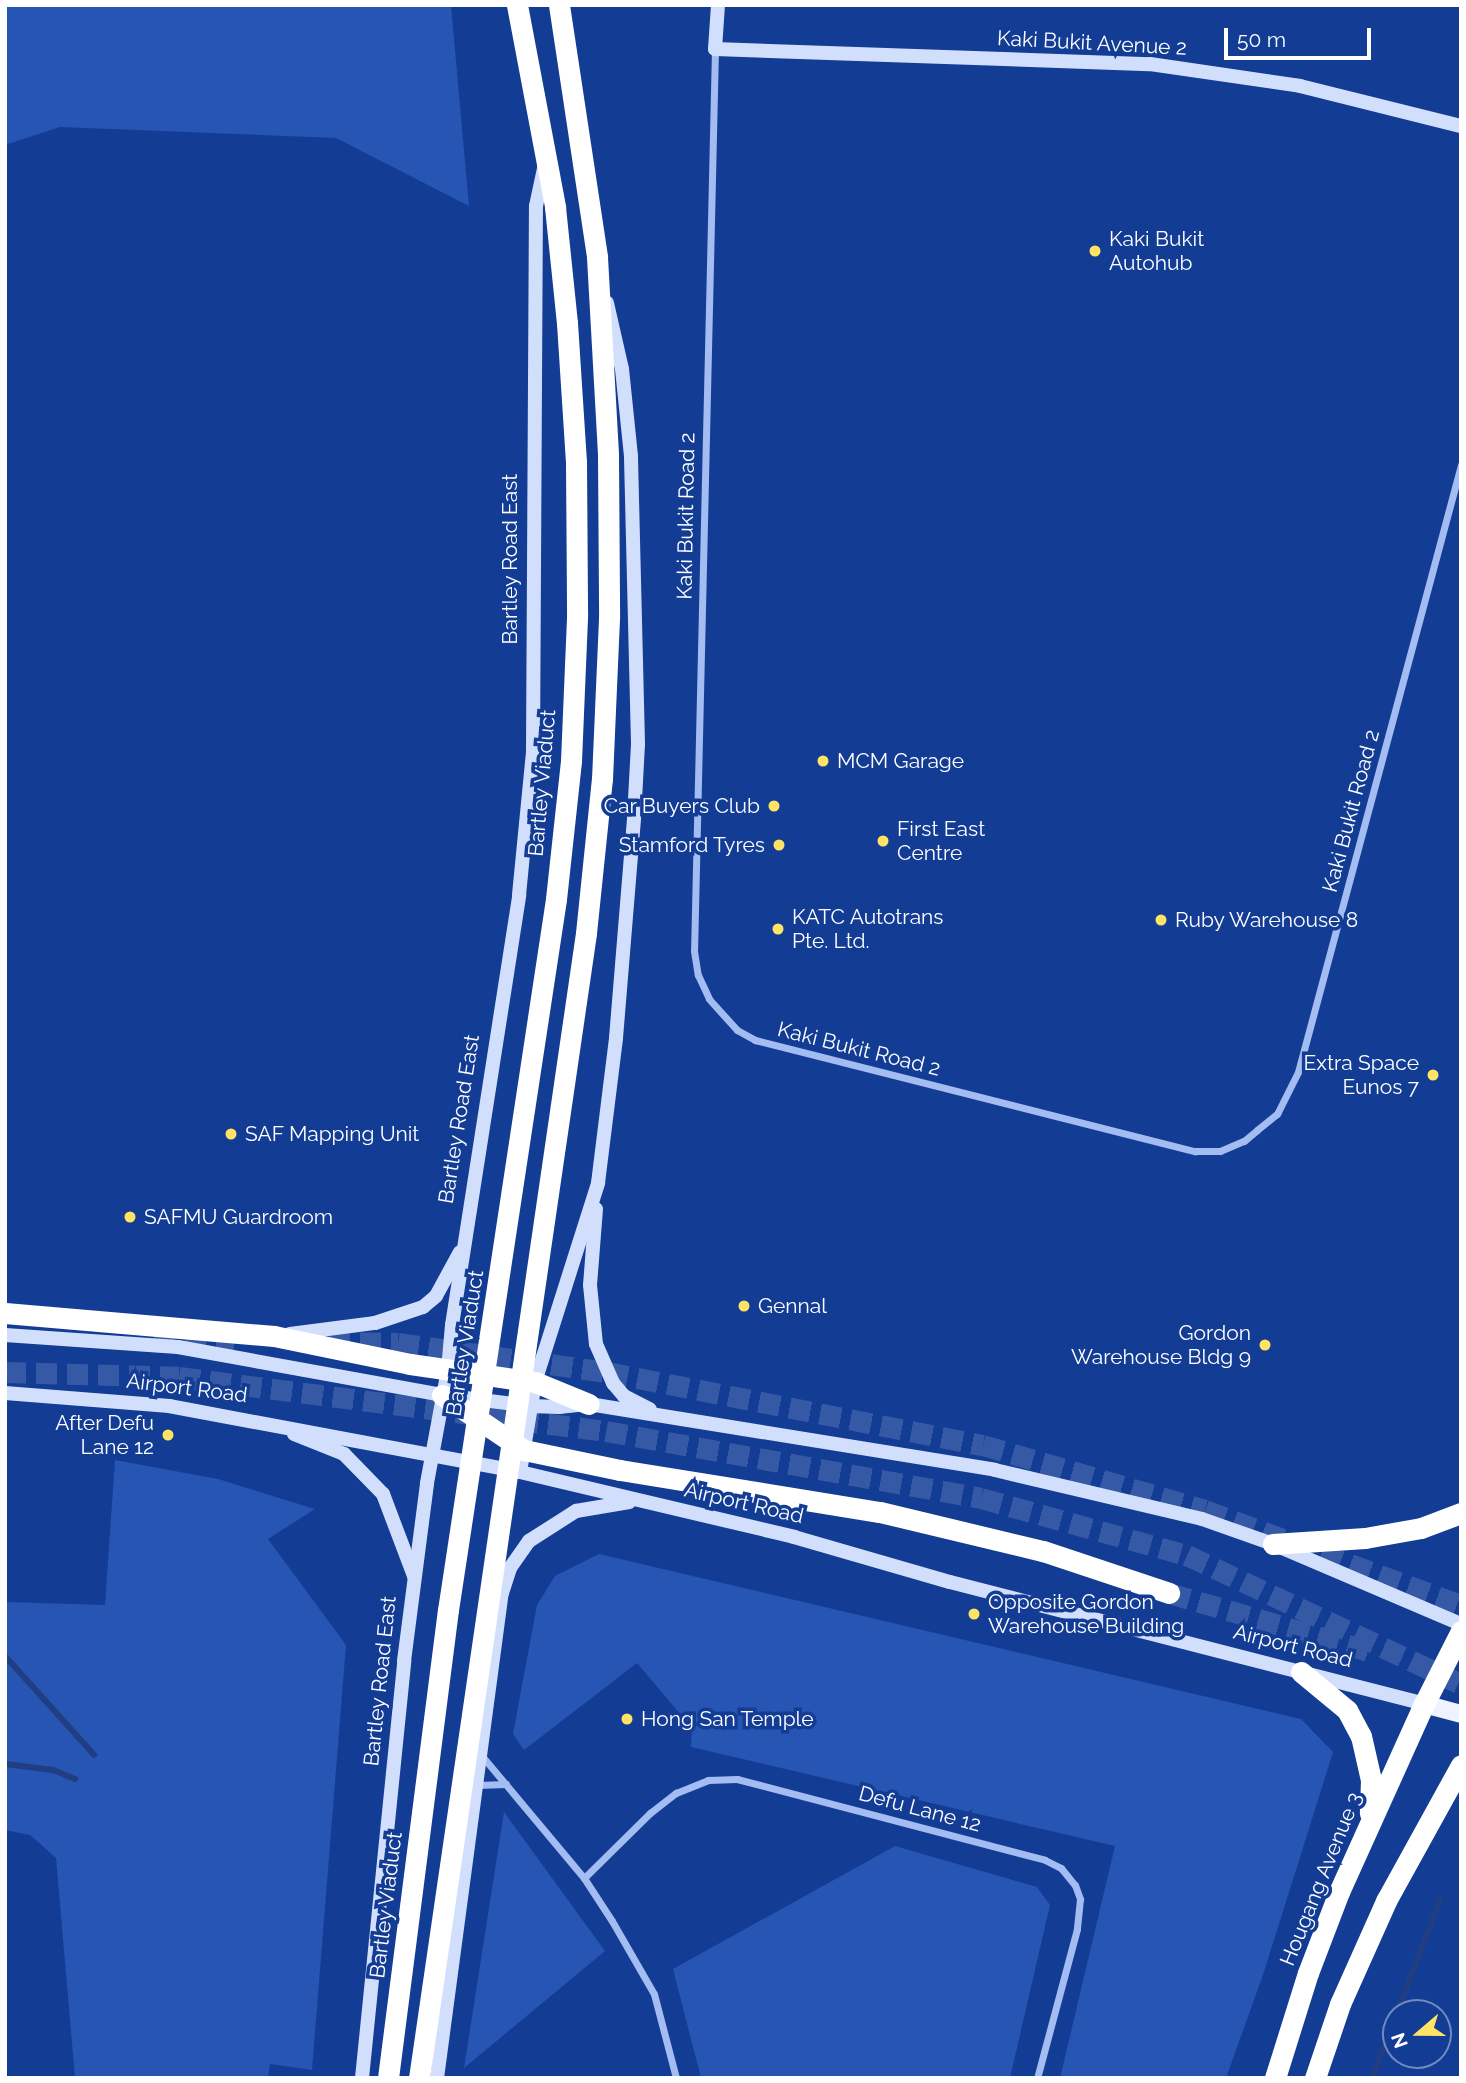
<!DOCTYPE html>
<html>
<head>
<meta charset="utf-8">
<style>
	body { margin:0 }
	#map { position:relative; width:1466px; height:2083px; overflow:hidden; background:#133c95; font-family:Raleway,sans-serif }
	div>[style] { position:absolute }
	.green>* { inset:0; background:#2655b4 }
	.stream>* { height:6px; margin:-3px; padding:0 3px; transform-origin:3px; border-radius:3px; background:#203e81 }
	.highway-tunnel>* { height:21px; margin-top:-10.5px; transform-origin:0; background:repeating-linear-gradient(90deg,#3659a5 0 21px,transparent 0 31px) }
	.street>* { height:7px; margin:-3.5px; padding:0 3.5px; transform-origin:3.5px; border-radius:3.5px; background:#a3bdf2 }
	.secondary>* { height:14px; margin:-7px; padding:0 7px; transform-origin:7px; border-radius:7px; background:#d2dffc }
	.primary>* { height:18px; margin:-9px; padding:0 9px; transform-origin:9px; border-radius:9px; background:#eef3ff }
	.highway>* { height:21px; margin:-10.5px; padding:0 10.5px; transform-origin:10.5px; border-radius:10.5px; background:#fff }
	.highway-bridge>* { height:21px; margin:-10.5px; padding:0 10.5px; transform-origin:10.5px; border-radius:10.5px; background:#fff }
	.dots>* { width:19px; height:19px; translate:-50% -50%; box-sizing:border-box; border:4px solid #133c95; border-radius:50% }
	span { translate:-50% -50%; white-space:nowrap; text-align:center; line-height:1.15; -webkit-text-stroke:7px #133c95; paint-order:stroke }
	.street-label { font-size:21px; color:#fff }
	.poi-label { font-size:21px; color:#fff }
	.left { translate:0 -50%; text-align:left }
	.right { translate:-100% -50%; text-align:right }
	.frame { position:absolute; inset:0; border:7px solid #fff; pointer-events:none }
	.north { position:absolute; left:1382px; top:1999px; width:70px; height:70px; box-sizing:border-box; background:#133c95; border:2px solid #718abf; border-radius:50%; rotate:250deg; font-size:19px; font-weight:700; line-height:28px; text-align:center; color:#fff }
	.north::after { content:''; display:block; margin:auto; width:24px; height:32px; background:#ffe464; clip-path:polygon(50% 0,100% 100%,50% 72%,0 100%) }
	.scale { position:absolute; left:1224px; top:28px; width:147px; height:32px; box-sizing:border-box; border:4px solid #fff; border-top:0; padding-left:9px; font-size:21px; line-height:24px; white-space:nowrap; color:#fff; -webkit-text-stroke:5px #133c95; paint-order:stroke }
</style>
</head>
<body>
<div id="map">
	<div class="green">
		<div style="clip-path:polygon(5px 5px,451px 5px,469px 206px,336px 138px,60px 127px,5px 145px)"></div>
		<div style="clip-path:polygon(115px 1460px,218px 1479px,315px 1509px,268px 1539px,346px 1645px,312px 2070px,270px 2064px,268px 2078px,75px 2078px,56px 1858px,30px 1835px,5px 1830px,5px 1602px,105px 1605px)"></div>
		<div style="clip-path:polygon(599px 1554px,1301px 1719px,1333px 1752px,1264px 1972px,1226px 2078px,1060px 2078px,1115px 1846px,691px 1747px,692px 1728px,637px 1663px,524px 1750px,513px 1734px,537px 1605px,555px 1576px)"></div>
		<div style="clip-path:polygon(504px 1812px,605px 1951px,464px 2068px)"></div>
		<div style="clip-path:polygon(895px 1846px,1037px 1887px,1050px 1905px,1010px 2078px,701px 2078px,673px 1969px)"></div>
	</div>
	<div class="stream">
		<div style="left:5px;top:1656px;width:133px;rotate:48deg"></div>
		<div style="left:5px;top:1764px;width:48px;rotate:7.1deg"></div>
		<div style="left:53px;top:1770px;width:24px;rotate:22deg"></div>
		<div style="left:1372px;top:2078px;width:191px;rotate:-69.1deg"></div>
	</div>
	<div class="highway-tunnel">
		<div style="left:154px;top:1340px;width:80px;rotate:0.7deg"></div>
		<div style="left:329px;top:1342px;width:69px;rotate:0.8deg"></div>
		<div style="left:398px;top:1343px;width:211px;rotate:7.9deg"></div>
		<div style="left:607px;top:1372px;width:383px;rotate:11deg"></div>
		<div style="left:983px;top:1445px;width:231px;rotate:16.3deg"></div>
		<div style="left:1205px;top:1510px;width:273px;rotate:20.4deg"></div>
		<div style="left:5px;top:1372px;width:174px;rotate:1.6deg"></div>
		<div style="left:179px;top:1377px;width:430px;rotate:7.2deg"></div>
		<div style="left:606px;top:1431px;width:381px;rotate:10.1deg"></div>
		<div style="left:981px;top:1498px;width:214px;rotate:15.5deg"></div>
		<div style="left:1187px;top:1555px;width:303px;rotate:25.2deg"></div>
		<div style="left:1169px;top:1593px;width:211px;rotate:16.2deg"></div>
	</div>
	<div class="street">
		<div style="left:715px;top:49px;width:902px;rotate:91.33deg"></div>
		<div style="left:694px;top:951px;width:24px;rotate:81deg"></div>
		<div style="left:698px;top:975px;width:26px;rotate:65deg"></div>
		<div style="left:709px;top:999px;width:42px;rotate:47.9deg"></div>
		<div style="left:737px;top:1030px;width:21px;rotate:29deg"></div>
		<div style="left:755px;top:1040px;width:454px;rotate:14.2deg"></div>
		<div style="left:1195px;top:1151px;width:25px"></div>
		<div style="left:1220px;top:1151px;width:26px;rotate:-23deg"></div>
		<div style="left:1244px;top:1141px;width:17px;rotate:-40deg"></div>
		<div style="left:1257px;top:1130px;width:26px;rotate:-39deg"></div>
		<div style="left:1277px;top:1114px;width:47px;rotate:-63.4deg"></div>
		<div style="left:1298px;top:1072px;width:629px;rotate:-74.97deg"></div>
		<div style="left:482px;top:1756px;width:159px;rotate:50.1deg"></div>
		<div style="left:584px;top:1878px;width:51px;rotate:56.9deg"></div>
		<div style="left:612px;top:1921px;width:84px;rotate:60.1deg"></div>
		<div style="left:654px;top:1994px;width:87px;rotate:75.3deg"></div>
		<div style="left:477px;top:1785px;width:29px;rotate:-2deg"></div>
		<div style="left:584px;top:1878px;width:93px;rotate:-44.6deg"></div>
		<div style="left:650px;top:1813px;width:33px;rotate:-38deg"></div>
		<div style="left:676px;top:1793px;width:35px;rotate:-22deg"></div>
		<div style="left:708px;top:1780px;width:29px;rotate:-2deg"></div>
		<div style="left:737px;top:1779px;width:318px;rotate:14.7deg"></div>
		<div style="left:1045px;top:1860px;width:18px;rotate:27deg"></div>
		<div style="left:1061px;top:1868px;width:22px;rotate:51deg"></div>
		<div style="left:1075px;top:1885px;width:15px;rotate:70deg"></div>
		<div style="left:1080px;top:1899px;width:30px;rotate:96deg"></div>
		<div style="left:1077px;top:1929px;width:154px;rotate:105deg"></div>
	</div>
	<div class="secondary">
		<div style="left:718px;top:5px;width:44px;rotate:93.9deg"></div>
		<div style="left:715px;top:49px;width:435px;rotate:2deg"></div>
		<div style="left:1150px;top:64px;width:152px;rotate:8.3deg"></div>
		<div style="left:1300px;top:86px;width:166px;rotate:14deg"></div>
		<div style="left:596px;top:1209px;width:76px;rotate:94.5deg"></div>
		<div style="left:590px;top:1285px;width:59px;rotate:84.2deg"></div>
		<div style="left:596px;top:1344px;width:43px;rotate:66.4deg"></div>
		<div style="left:613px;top:1383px;width:17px;rotate:50deg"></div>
		<div style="left:624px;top:1396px;width:29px;rotate:27deg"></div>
		<div style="left:290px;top:1334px;width:86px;rotate:-7.4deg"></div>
		<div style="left:375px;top:1323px;width:51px;rotate:-18.4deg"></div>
		<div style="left:423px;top:1307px;width:17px;rotate:-40deg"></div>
		<div style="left:436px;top:1296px;width:50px;rotate:-61.4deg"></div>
		<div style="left:5px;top:1335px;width:173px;rotate:4deg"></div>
		<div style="left:178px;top:1347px;width:268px;rotate:10.3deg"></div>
		<div style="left:442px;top:1395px;width:89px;rotate:7.1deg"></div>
		<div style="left:530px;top:1406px;width:29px;rotate:2deg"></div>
		<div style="left:559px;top:1407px;width:30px;rotate:-6deg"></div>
		<div style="left:589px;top:1404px;width:411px;rotate:9.2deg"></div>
		<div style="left:995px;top:1470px;width:213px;rotate:13.3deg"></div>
		<div style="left:1202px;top:1519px;width:75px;rotate:19.4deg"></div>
		<div style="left:1273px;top:1544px;width:204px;rotate:23.1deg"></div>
		<div style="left:5px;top:1393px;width:165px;rotate:4.5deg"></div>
		<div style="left:169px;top:1406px;width:357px;rotate:10.6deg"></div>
		<div style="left:520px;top:1472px;width:282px;rotate:13.3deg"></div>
		<div style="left:794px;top:1537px;width:162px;rotate:16.1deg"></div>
		<div style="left:950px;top:1582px;width:489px;rotate:14.4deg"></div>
		<div style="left:294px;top:1434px;width:54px;rotate:21.8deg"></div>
		<div style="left:344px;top:1454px;width:56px;rotate:45.7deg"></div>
		<div style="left:383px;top:1494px;width:88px;rotate:69.3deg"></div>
		<div style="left:520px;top:1472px;width:91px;rotate:-80.5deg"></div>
		<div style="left:535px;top:1382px;width:209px;rotate:-72.4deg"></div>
		<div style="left:598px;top:1183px;width:146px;rotate:-82.9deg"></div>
		<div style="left:616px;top:1038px;width:221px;rotate:-85.3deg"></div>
		<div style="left:634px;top:818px;width:74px;rotate:-86.9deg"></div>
		<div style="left:638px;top:744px;width:288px;rotate:-91.4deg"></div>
		<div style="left:631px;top:456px;width:87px;rotate:-95.9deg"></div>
		<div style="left:622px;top:369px;width:68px;rotate:-102.8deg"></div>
		<div style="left:362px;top:2078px;width:419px;rotate:-84.2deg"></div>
		<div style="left:404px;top:1661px;width:179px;rotate:-82.6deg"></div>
		<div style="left:427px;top:1483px;width:115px;rotate:-79.5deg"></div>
		<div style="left:448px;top:1370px;width:45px;rotate:-84.9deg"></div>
		<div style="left:452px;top:1325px;width:435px;rotate:-81.1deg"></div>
		<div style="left:519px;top:895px;width:144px;rotate:-84.4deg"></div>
		<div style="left:533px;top:752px;width:546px;rotate:-89.69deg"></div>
		<div style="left:536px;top:206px;width:39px;rotate:-78deg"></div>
		<div style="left:437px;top:2078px;width:489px;rotate:-82.4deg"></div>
		<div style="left:502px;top:1593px;width:26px;rotate:-72deg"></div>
		<div style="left:510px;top:1568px;width:33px;rotate:-55deg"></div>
		<div style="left:529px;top:1541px;width:56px;rotate:-32.6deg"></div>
		<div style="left:576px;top:1511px;width:54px;rotate:-9.6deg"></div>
	</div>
	<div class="primary">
		<div style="left:1424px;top:1704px;width:38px;rotate:15deg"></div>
	</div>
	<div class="highway">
		<div style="left:517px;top:5px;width:206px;rotate:79.3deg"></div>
		<div style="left:555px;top:207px;width:117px;rotate:84.1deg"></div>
		<div style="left:567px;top:323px;width:138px;rotate:86.3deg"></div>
		<div style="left:576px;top:461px;width:154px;rotate:89.6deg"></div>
		<div style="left:559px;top:5px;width:255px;rotate:81.4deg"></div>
		<div style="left:597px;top:257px;width:198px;rotate:86.8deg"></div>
		<div style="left:608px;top:455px;width:161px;rotate:89.6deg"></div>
		<div style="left:5px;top:1313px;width:270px;rotate:4.9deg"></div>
		<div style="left:274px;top:1336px;width:139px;rotate:11.6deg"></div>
		<div style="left:410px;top:1364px;width:126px;rotate:8.2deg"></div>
		<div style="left:535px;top:1382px;width:58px;rotate:22.2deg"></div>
		<div style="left:442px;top:1395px;width:99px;rotate:33.9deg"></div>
		<div style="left:524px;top:1450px;width:98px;rotate:11.8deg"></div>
		<div style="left:620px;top:1470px;width:263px;rotate:9.2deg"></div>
		<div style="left:880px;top:1512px;width:168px;rotate:13.5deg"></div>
		<div style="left:1043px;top:1551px;width:133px;rotate:18.4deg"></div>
		<div style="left:1273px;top:1544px;width:92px;rotate:-3.7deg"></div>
		<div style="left:1365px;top:1538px;width:57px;rotate:-10.1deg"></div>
		<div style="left:1421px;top:1528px;width:43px;rotate:-20.6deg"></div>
		<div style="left:1301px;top:1672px;width:60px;rotate:39.6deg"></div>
		<div style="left:1347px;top:1710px;width:30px;rotate:62deg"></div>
		<div style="left:1361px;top:1736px;width:45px;rotate:77.2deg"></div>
		<div style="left:1371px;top:1780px;width:33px;rotate:92deg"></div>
		<div style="left:1275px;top:2078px;width:110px;rotate:-72.6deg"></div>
		<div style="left:1308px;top:1973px;width:87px;rotate:-69.1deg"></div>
		<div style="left:1339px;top:1892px;width:206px;rotate:-65.7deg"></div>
		<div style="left:1424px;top:1704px;width:82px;rotate:-63.1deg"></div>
		<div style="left:1315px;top:2078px;width:78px;rotate:-71.3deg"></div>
		<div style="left:1340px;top:2004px;width:113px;rotate:-65.9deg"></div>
		<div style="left:1386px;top:1901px;width:155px;rotate:-61.1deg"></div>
	</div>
	<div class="highway-bridge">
		<div style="left:388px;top:2078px;width:472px;rotate:-82.7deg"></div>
		<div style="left:448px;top:1610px;width:719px;rotate:-81.36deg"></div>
		<div style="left:556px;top:899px;width:139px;rotate:-83.8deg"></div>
		<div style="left:571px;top:761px;width:146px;rotate:-87.6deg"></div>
		<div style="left:419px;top:2078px;width:1157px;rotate:-81.7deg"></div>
		<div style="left:586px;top:933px;width:155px;rotate:-84.1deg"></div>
		<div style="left:602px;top:779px;width:163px;rotate:-87.5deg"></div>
	</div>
	<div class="dots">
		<div style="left:1095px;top:251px;background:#ffe464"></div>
		<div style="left:823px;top:761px;background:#ffe464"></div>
		<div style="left:774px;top:806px;background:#ffe464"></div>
		<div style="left:883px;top:841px;background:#ffe464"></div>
		<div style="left:779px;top:845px;background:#ffe464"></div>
		<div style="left:1161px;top:920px;background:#ffe464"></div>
		<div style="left:778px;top:929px;background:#ffe464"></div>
		<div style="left:1433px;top:1075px;background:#ffe464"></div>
		<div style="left:231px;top:1134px;background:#ffe464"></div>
		<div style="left:130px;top:1217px;background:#ffe464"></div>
		<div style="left:744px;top:1306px;background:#ffe464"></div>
		<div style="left:1265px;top:1345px;background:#ffe464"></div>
		<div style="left:168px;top:1435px;background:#ffe464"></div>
		<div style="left:974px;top:1614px;background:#ffe464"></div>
		<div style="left:627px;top:1719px;background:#ffe464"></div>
	</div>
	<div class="street-label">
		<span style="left:1092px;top:43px;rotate:3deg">Kaki Bukit Avenue 2</span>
		<span style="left:686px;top:516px;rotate:-89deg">Kaki Bukit Road 2</span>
		<span style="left:510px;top:559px;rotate:-90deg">Bartley Road East</span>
		<span style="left:542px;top:783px;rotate:-85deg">Bartley Viaduct</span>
		<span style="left:1351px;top:811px;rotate:-75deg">Kaki Bukit Road 2</span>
		<span style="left:859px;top:1049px;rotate:14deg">Kaki Bukit Road 2</span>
		<span style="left:459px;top:1119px;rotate:-81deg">Bartley Road East</span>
		<span style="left:465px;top:1343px;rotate:-81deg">Bartley Viaduct</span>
		<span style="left:187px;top:1388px;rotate:7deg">Airport Road</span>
		<span style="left:744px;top:1503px;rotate:13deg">Airport Road</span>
		<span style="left:1293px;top:1646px;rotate:14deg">Airport Road</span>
		<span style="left:380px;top:1681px;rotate:-84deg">Bartley Road East</span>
		<span style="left:920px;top:1809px;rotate:15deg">Defu Lane 12</span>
		<span style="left:1321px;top:1879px;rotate:-68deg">Hougang Avenue 3</span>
		<span style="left:386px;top:1905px;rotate:-83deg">Bartley Viaduct</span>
	</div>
	<div class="poi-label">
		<span class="left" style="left:1109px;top:251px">Kaki Bukit<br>Autohub</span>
		<span class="left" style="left:837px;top:761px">MCM Garage</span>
		<span class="right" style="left:760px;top:806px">Car Buyers Club</span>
		<span class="left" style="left:897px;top:841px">First East<br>Centre</span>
		<span class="right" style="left:765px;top:845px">Stamford Tyres</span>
		<span class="left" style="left:792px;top:929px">KATC Autotrans<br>Pte. Ltd.</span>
		<span class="left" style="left:1175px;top:920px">Ruby Warehouse 8</span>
		<span class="right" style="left:1419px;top:1075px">Extra Space<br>Eunos 7</span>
		<span class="left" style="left:245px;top:1134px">SAF Mapping Unit</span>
		<span class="left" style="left:144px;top:1217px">SAFMU Guardroom</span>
		<span class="left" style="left:758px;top:1306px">Gennal</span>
		<span class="right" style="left:1251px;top:1345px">Gordon<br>Warehouse Bldg 9</span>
		<span class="right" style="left:154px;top:1435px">After Defu<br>Lane 12</span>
		<span class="left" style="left:988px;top:1614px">Opposite Gordon<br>Warehouse Building</span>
		<span class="left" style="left:641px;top:1719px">Hong San Temple</span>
	</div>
	<div class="frame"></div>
	<div class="north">N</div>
	<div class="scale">50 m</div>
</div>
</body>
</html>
